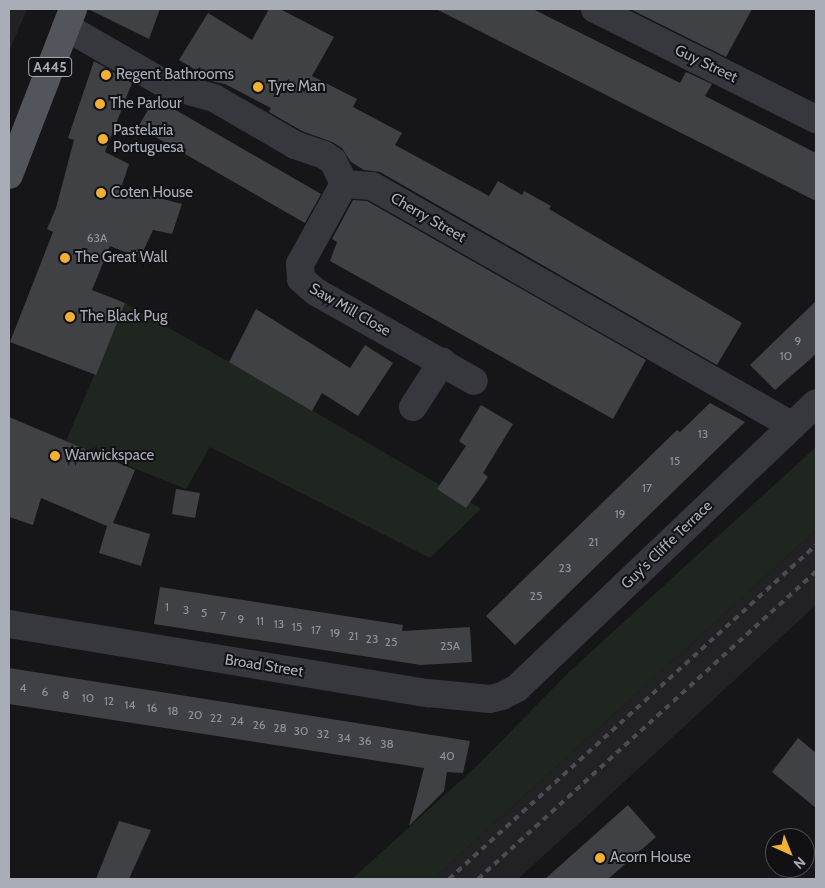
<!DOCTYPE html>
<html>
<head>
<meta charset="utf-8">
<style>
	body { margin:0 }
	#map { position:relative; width:825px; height:888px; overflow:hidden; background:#161618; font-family:Cabin,sans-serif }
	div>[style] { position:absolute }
	.built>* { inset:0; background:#222225 }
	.green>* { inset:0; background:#1e261f }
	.building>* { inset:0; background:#404145 }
	.minor>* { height:28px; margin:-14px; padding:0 14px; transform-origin:14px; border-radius:14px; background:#37383d }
	.primary>* { height:28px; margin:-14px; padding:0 14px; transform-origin:14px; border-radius:14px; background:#53555c }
	.rail>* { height:4px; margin-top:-2px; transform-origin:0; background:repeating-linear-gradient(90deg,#4a4c52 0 6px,transparent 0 11px) }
	.dots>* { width:14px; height:14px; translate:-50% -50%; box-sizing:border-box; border:2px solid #111113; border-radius:50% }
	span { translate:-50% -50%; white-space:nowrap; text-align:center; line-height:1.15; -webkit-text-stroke:4px #111113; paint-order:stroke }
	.number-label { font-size:12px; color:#8e929b }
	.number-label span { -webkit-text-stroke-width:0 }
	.shield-label span { padding:1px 4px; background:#111113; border:1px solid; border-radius:4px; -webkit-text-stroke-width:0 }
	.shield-label { font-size:14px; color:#a8adb8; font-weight:700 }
	.street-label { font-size:15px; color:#a8adb8 }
	.poi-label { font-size:15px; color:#a8adb8 }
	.left { translate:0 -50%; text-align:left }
	.frame { position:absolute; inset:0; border:10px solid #a8adb8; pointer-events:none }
	.north { position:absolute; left:765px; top:828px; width:50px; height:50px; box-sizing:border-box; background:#111113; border:1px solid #4d4f55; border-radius:50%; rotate:136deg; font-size:14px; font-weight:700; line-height:20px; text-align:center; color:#a8adb8 }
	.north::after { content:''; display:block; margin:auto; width:18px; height:22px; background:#f2b134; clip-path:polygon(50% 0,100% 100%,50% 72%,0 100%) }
</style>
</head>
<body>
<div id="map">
	<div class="built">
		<div style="clip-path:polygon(9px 9px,27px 9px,9px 52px)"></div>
		<div style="clip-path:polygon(816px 530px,816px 605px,598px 806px,518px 879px,433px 879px)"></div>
	</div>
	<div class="green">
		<div style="clip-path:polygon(125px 303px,236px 366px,481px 509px,430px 558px,210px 447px,186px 489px,66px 441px)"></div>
		<div style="clip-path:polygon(816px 447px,816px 530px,433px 879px,352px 879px,479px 764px,569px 672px)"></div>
	</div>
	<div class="building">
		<div style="clip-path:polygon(88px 9px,160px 9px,149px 39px)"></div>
		<div style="clip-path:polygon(269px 9px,280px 9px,334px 37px,312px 76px,357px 99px,353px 107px,402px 133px,395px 145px,489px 196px,498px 181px,522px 195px,524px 191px,551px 206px,549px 209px,742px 323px,717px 365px,380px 172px,364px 170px,351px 162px,342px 148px,332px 142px,302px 131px,269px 112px,271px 108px,225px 84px,215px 82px,179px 60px,208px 13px,252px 40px)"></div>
		<div style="clip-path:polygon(436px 9px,533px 9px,680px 83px,686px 72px,712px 84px,705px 96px,816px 153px,816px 201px)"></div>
		<div style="clip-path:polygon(630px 9px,752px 9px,726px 57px)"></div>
		<div style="clip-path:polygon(94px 61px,132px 83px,105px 152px,129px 164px,121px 188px,182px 204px,172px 234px,153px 230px,140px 258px,110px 246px,92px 290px,125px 303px,96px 375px,10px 342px,53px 232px,47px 229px,56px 208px,74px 140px,68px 138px)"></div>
		<div style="clip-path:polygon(155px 98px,321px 194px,305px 223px,138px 127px)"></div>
		<div style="clip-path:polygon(353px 200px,367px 201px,646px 360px,613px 419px,330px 261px,337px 242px,332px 239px)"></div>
		<div style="clip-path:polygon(816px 301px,816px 354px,775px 390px,750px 365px)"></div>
		<div style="clip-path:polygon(256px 309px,350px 368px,365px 345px,393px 363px,358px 416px,322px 393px,312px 411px,229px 362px)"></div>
		<div style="clip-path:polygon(710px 403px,745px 422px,515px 645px,486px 616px,677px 430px,680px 432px)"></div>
		<div style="clip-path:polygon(481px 405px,513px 424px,483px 473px,488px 477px,466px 508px,437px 489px,466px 446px,459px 441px)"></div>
		<div style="clip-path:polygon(9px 417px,135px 470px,113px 523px,150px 534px,141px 566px,99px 553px,107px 526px,41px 498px,33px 525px,9px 517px)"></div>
		<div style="clip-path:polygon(176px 489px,200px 493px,195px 518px,172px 514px)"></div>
		<div style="clip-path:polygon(160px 587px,403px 625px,402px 631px,470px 627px,472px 662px,421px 665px,154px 624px)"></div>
		<div style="clip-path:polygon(9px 668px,470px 741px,463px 773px,447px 772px,444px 791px,409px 826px,424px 768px,9px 704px)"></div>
		<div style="clip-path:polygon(798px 738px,816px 753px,816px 808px,772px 772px)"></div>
		<div style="clip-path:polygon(628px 805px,656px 837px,608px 879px,545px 879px)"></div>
		<div style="clip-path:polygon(119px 821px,151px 830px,129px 879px,96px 879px)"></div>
	</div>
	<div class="minor">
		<div style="left:595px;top:9px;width:247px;rotate:26.5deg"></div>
		<div style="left:66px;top:27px;width:116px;rotate:29.9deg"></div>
		<div style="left:167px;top:85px;width:49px;rotate:15.5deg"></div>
		<div style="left:214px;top:98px;width:94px;rotate:30.1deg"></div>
		<div style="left:295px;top:145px;width:31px;rotate:19deg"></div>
		<div style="left:324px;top:155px;width:11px;rotate:34deg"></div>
		<div style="left:333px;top:161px;width:25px;rotate:64deg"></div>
		<div style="left:344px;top:184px;width:28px;rotate:4deg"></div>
		<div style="left:372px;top:186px;width:484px;rotate:29.7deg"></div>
		<div style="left:344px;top:184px;width:91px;rotate:118.8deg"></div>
		<div style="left:300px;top:264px;width:15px;rotate:86deg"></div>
		<div style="left:301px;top:279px;width:20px;rotate:41deg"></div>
		<div style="left:316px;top:292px;width:181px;rotate:29.4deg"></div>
		<div style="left:413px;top:407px;width:54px;rotate:-57.2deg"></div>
		<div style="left:9px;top:624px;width:425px;rotate:9.4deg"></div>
		<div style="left:428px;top:693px;width:62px;rotate:5.5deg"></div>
		<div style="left:490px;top:699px;width:12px;rotate:-14deg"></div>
		<div style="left:502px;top:696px;width:17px;rotate:-28deg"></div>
		<div style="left:517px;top:688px;width:413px;rotate:-43.6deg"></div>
	</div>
	<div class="primary">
		<div style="left:9px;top:175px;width:178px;rotate:-68.9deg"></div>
	</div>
	<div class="rail">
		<div style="left:449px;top:879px;width:496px;rotate:-42.3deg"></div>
		<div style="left:478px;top:879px;width:457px;rotate:-42.3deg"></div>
	</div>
	<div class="dots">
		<div style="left:106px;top:75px;background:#f2b134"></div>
		<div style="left:258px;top:87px;background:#f2b134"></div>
		<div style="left:100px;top:104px;background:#f2b134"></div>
		<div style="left:103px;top:139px;background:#f2b134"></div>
		<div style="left:101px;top:193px;background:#f2b134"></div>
		<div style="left:65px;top:258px;background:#f2b134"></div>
		<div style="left:70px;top:317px;background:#f2b134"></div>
		<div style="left:55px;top:456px;background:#f2b134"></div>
		<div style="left:600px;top:858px;background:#f2b134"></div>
	</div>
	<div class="number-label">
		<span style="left:97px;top:238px">63A</span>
		<span style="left:798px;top:341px">9</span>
		<span style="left:786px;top:356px">10</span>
		<span style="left:703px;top:434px">13</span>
		<span style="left:675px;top:461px">15</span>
		<span style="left:647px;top:488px">17</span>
		<span style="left:620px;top:514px">19</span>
		<span style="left:593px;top:542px">21</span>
		<span style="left:565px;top:568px">23</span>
		<span style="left:536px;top:596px">25</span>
		<span style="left:167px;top:607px">1</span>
		<span style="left:186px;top:610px">3</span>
		<span style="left:204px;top:613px">5</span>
		<span style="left:223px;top:616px">7</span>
		<span style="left:241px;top:619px">9</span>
		<span style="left:260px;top:621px">11</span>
		<span style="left:279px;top:624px">13</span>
		<span style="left:297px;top:627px">15</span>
		<span style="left:316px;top:630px">17</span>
		<span style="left:335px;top:633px">19</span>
		<span style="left:353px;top:636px">21</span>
		<span style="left:372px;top:639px">23</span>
		<span style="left:391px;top:642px">25</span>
		<span style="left:450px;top:646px">25A</span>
		<span style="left:23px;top:688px">4</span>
		<span style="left:45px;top:692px">6</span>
		<span style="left:66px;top:695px">8</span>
		<span style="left:88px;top:698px">10</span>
		<span style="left:109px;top:701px">12</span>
		<span style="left:130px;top:705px">14</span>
		<span style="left:152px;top:708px">16</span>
		<span style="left:173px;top:711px">18</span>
		<span style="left:195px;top:715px">20</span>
		<span style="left:216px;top:718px">22</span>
		<span style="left:237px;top:721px">24</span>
		<span style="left:259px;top:725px">26</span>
		<span style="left:280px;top:728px">28</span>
		<span style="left:301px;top:731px">30</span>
		<span style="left:323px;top:734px">32</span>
		<span style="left:344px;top:738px">34</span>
		<span style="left:365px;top:741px">36</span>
		<span style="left:387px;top:744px">38</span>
		<span style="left:447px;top:756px">40</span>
	</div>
	<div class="shield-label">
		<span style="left:50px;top:67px">A445</span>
	</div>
	<div class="street-label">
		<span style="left:706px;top:64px;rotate:26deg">Guy Street</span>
		<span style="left:428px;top:218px;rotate:30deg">Cherry Street</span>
		<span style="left:350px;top:310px;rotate:30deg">Saw Mill Close</span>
		<span style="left:667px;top:545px;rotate:-44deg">Guy's Cliffe Terrace</span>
		<span style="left:264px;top:666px;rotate:9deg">Broad Street</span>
	</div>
	<div class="poi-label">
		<span class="left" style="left:116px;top:75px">Regent Bathrooms</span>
		<span class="left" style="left:268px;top:87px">Tyre Man</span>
		<span class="left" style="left:110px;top:104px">The Parlour</span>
		<span class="left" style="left:113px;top:139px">Pastelaria<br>Portuguesa</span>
		<span class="left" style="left:111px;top:193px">Coten House</span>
		<span class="left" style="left:75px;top:258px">The Great Wall</span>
		<span class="left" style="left:80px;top:317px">The Black Pug</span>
		<span class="left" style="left:65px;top:456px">Warwickspace</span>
		<span class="left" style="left:610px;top:858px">Acorn House</span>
	</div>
	<div class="frame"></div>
	<div class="north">N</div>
</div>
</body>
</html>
